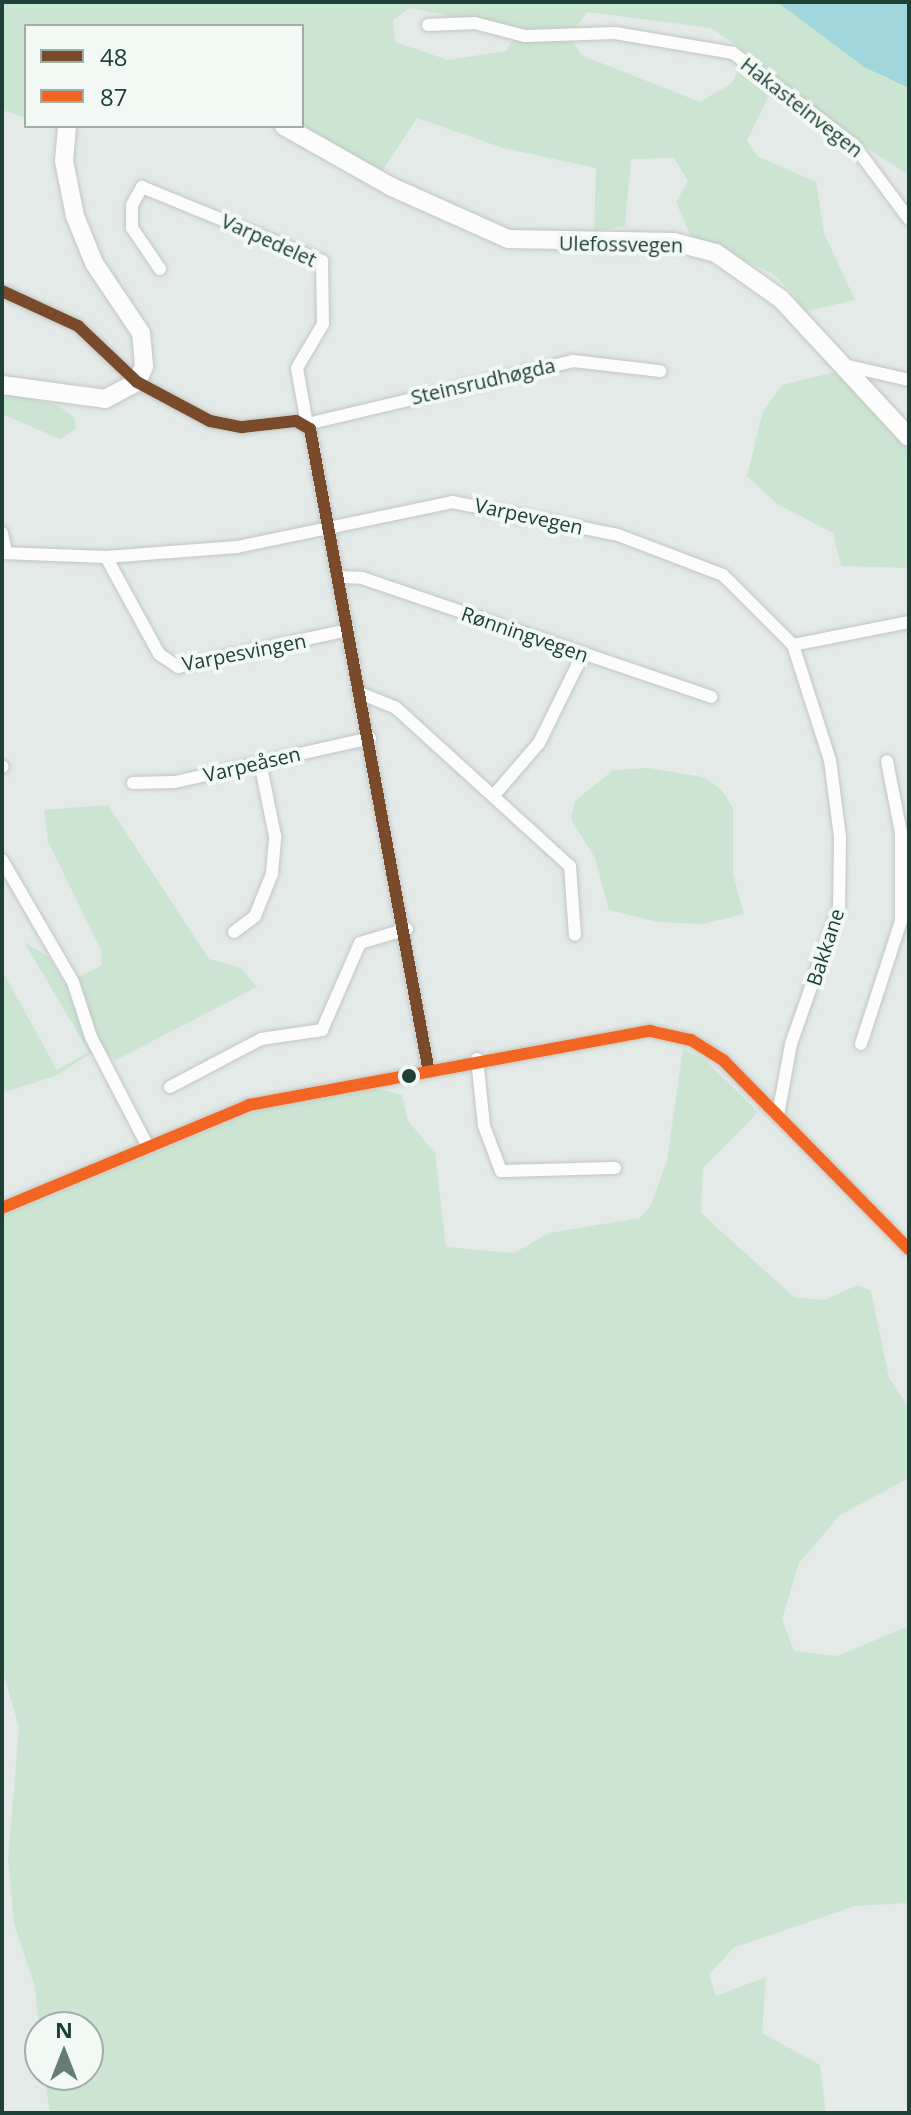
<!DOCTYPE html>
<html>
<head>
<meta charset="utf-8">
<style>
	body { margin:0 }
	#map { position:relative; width:911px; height:2115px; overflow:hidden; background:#e4eae7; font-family:"Open Sans",sans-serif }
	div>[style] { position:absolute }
	.green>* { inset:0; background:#cce5d2 }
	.water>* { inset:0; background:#a0d6dc }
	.roads { filter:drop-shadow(0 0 2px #c1c7c4) drop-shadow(0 0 2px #c1c7c4) }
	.street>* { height:12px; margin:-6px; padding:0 6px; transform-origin:6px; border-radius:6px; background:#fbfcfb }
	.secondary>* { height:18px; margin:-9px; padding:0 9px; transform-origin:9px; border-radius:9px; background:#fbfcfb }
	.bus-1>* { height:12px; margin:-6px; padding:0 6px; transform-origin:6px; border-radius:6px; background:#7a4b2a }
	.bus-2>* { height:12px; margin:-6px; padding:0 6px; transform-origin:6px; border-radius:6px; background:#f26522 }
	.dots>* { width:22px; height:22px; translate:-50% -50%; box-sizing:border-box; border:4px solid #f2f9f5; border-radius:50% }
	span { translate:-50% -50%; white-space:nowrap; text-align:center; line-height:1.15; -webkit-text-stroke:8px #f2f9f5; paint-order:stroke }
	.street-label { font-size:20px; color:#1f4036 }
	.frame { position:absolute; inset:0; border:4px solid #1f4036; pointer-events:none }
	.legend { position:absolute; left:24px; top:24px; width:280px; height:104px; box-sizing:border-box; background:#f2f9f5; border:2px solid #9eafa9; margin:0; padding:10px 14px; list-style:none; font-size:24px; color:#1f4036 }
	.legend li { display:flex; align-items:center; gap:16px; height:40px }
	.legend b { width:40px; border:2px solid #9eafa9 }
	.north { position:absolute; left:24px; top:2011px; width:80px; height:80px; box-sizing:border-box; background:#f2f9f5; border:2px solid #9eafa9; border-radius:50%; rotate:0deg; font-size:22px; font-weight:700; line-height:32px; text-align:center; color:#1f4036 }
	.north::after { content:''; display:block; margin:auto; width:28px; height:36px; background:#647c74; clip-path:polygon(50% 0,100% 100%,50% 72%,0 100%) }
</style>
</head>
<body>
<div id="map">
	<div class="green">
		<div style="clip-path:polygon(evenodd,2px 2px,777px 2px,864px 67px,909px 88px,909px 175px,814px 115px,768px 97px,747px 141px,757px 156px,816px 182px,824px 233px,855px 300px,807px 311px,853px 370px,909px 422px,909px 568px,841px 566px,833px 533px,777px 504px,747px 476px,763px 411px,782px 385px,835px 372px,793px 293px,772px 273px,691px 237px,676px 202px,688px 181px,674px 158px,631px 159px,625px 226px,594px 231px,596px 168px,503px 148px,417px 118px,381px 173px,302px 126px,302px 26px,26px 26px,26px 118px,2px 110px,2px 2px,410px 8px,471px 20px,518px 32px,506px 51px,448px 60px,395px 42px,393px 20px,410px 8px,2px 2px,587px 12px,711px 28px,746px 52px,732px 83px,700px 102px,581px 55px,570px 35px,587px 12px)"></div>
		<div style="clip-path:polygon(2px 391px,57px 405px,74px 417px,76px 429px,60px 439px,2px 414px)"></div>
		<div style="clip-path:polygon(649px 768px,703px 777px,721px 789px,733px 808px,733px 874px,744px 914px,703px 924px,657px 922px,609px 910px,595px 858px,571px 819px,575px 801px,613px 770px)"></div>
		<div style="clip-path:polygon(108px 805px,209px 959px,241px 968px,257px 987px,116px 1060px,100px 1048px,55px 1076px,2px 1093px,2px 970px,57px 1070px,89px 1052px,24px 942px,49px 957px,64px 984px,101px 966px,102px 952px,48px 842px,44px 810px)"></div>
		<div style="clip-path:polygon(683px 1049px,704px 1059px,758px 1112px,703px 1168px,701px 1213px,794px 1297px,824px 1300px,858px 1285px,871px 1291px,889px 1378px,909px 1408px,909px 1478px,840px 1515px,799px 1563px,782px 1619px,794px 1651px,837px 1656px,909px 1626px,909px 1903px,855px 1906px,733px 1948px,709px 1975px,716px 1996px,766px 1977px,762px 2033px,820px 2065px,826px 2113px,50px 2113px,44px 2075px,88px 2075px,88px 2027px,40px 2027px,40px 2039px,35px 1987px,14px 1924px,8px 1859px,19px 1727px,2px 1669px,2px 1216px,252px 1112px,374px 1088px,402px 1095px,408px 1121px,435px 1153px,446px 1247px,514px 1253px,549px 1233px,640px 1218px,650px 1207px,667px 1161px)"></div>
	</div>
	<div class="water">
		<div style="clip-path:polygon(777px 2px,909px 2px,909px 88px,864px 67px)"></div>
	</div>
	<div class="roads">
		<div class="street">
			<div style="left:428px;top:25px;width:47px;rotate:-2.4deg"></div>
			<div style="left:475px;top:23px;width:52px;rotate:14.6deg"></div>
			<div style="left:525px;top:36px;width:90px;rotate:-1.9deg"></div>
			<div style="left:615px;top:33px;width:120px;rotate:9.6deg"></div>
			<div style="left:733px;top:53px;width:151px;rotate:37.2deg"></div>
			<div style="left:853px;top:144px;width:94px;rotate:53.3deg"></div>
			<div style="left:160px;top:269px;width:50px;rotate:-124.3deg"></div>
			<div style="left:132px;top:228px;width:23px;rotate:-90deg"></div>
			<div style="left:132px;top:205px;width:21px;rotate:-61deg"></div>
			<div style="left:142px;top:187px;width:195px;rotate:22.3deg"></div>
			<div style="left:322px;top:261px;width:63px;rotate:89.1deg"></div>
			<div style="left:323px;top:324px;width:51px;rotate:120.6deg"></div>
			<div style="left:297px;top:368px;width:57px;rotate:79.9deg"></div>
			<div style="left:307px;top:424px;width:273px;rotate:-13.3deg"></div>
			<div style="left:573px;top:361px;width:88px;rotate:6.6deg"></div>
			<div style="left:2px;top:291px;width:84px;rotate:24.7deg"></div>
			<div style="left:78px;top:326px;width:81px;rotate:43.5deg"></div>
			<div style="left:137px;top:382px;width:83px;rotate:28.1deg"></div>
			<div style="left:210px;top:421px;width:33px;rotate:11deg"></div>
			<div style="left:242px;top:427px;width:54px;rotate:-6.3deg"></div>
			<div style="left:296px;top:421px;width:16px;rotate:30deg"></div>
			<div style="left:310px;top:429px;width:649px;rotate:79.52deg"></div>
			<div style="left:839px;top:364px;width:72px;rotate:12.9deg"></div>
			<div style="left:2px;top:533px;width:19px;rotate:78deg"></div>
			<div style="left:2px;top:553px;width:104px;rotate:2.2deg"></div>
			<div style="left:106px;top:557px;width:131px;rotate:-4.4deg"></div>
			<div style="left:237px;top:547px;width:220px;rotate:-11.8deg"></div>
			<div style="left:452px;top:502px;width:169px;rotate:11.2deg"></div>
			<div style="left:618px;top:535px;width:112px;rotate:20.9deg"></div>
			<div style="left:723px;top:575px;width:99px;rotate:45deg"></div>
			<div style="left:793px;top:645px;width:121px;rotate:72.2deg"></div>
			<div style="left:830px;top:760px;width:78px;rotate:82.6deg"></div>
			<div style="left:840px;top:837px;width:70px;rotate:90.8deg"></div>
			<div style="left:839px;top:907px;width:145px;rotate:109.3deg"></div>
			<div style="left:791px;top:1044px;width:72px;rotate:100.4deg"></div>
			<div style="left:106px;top:557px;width:111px;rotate:61.3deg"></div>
			<div style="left:159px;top:654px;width:23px;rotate:34deg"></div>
			<div style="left:178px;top:667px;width:174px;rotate:-12.3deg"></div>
			<div style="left:338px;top:577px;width:24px;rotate:2deg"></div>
			<div style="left:362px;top:578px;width:369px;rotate:18.8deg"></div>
			<div style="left:793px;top:645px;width:118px;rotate:-11.2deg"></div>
			<div style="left:362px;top:694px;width:35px;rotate:22deg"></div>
			<div style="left:395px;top:707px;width:236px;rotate:42.3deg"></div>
			<div style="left:570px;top:866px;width:69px;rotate:85.9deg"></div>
			<div style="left:2px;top:766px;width:1px;rotate:45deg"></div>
			<div style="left:133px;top:783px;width:42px;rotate:-1.4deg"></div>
			<div style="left:175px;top:782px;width:200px;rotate:-12.7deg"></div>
			<div style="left:495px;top:794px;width:67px;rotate:-49.2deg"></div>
			<div style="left:539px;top:743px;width:99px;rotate:-63.7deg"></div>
			<div style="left:2px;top:860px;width:141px;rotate:59.8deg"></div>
			<div style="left:73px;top:982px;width:58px;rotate:71.9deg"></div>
			<div style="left:91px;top:1037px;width:122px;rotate:62.6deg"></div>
			<div style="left:234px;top:932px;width:26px;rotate:-37deg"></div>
			<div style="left:255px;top:916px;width:45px;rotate:-68deg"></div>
			<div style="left:272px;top:874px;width:38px;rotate:-85deg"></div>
			<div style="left:275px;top:836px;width:76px;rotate:-101.5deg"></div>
			<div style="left:861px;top:1044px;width:129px;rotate:-72deg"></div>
			<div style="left:901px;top:921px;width:88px;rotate:-90deg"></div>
			<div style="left:901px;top:833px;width:73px;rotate:-101deg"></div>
			<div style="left:477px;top:1059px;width:67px;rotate:84deg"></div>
			<div style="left:484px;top:1126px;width:48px;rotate:69.3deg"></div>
			<div style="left:501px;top:1171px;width:114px;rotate:-1.5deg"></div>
			<div style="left:170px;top:1087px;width:103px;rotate:-27.8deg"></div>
			<div style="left:261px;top:1039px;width:62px;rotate:-8.4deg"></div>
			<div style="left:322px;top:1030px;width:95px;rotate:-66.4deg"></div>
			<div style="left:360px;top:943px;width:49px;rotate:-16.6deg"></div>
			<div style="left:2px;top:1208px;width:268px;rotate:-22.6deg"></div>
			<div style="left:249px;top:1105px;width:408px;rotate:-10.5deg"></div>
			<div style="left:650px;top:1031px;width:42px;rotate:12.4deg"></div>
			<div style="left:691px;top:1040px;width:39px;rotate:32deg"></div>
			<div style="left:724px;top:1061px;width:264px;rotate:45.5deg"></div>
		</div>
		<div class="secondary">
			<div style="left:284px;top:126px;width:124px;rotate:29.5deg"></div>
			<div style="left:392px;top:187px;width:127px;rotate:24.1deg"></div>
			<div style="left:508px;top:239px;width:166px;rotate:1deg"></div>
			<div style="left:674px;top:242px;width:43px;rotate:14.7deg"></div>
			<div style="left:716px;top:253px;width:80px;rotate:35.3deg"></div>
			<div style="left:781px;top:299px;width:188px;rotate:47.2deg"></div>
			<div style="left:2px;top:385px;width:104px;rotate:7.7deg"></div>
			<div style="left:105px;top:399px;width:36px;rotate:-28deg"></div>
			<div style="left:137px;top:382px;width:17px;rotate:-66deg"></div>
			<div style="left:144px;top:366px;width:33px;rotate:-95deg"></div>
			<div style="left:141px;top:333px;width:84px;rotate:-123.9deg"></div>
			<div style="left:94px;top:263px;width:51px;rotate:-112deg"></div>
			<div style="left:75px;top:216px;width:56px;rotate:-101.3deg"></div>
			<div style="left:64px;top:161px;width:35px;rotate:-85deg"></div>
		</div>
	</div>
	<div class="bus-1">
		<div style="left:2px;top:291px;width:84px;rotate:24.7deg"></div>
		<div style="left:78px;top:326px;width:81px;rotate:43.5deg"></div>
		<div style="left:137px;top:382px;width:83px;rotate:28.1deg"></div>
		<div style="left:210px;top:421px;width:33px;rotate:11deg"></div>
		<div style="left:242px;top:427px;width:54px;rotate:-6.3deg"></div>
		<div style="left:296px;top:421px;width:16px;rotate:30deg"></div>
		<div style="left:310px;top:429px;width:649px;rotate:79.52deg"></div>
	</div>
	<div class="bus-2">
		<div style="left:2px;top:1208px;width:268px;rotate:-22.6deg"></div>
		<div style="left:249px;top:1105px;width:408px;rotate:-10.5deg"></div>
		<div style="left:650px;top:1031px;width:42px;rotate:12.4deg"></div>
		<div style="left:691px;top:1040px;width:39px;rotate:32deg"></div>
		<div style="left:724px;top:1061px;width:264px;rotate:45.5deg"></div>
	</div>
	<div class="dots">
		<div style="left:409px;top:1076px;background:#1f4036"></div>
	</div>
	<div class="street-label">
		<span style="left:802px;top:107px;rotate:38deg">Hakasteinvegen</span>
		<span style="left:269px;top:240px;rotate:24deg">Varpedelet</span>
		<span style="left:621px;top:244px;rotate:1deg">Ulefossvegen</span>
		<span style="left:483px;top:381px;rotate:-13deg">Steinsrudhøgda</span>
		<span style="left:529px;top:516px;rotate:12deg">Varpevegen</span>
		<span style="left:525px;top:634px;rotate:19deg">Rønningvegen</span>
		<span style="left:244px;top:652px;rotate:-11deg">Varpesvingen</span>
		<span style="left:252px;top:764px;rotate:-13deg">Varpeåsen</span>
		<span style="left:825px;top:947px;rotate:-72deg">Bakkane</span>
	</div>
	<div class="frame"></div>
	<ul class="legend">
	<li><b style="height:10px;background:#7a4b2a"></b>48</li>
	<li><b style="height:10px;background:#f26522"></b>87</li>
	</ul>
	<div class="north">N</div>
</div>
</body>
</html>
